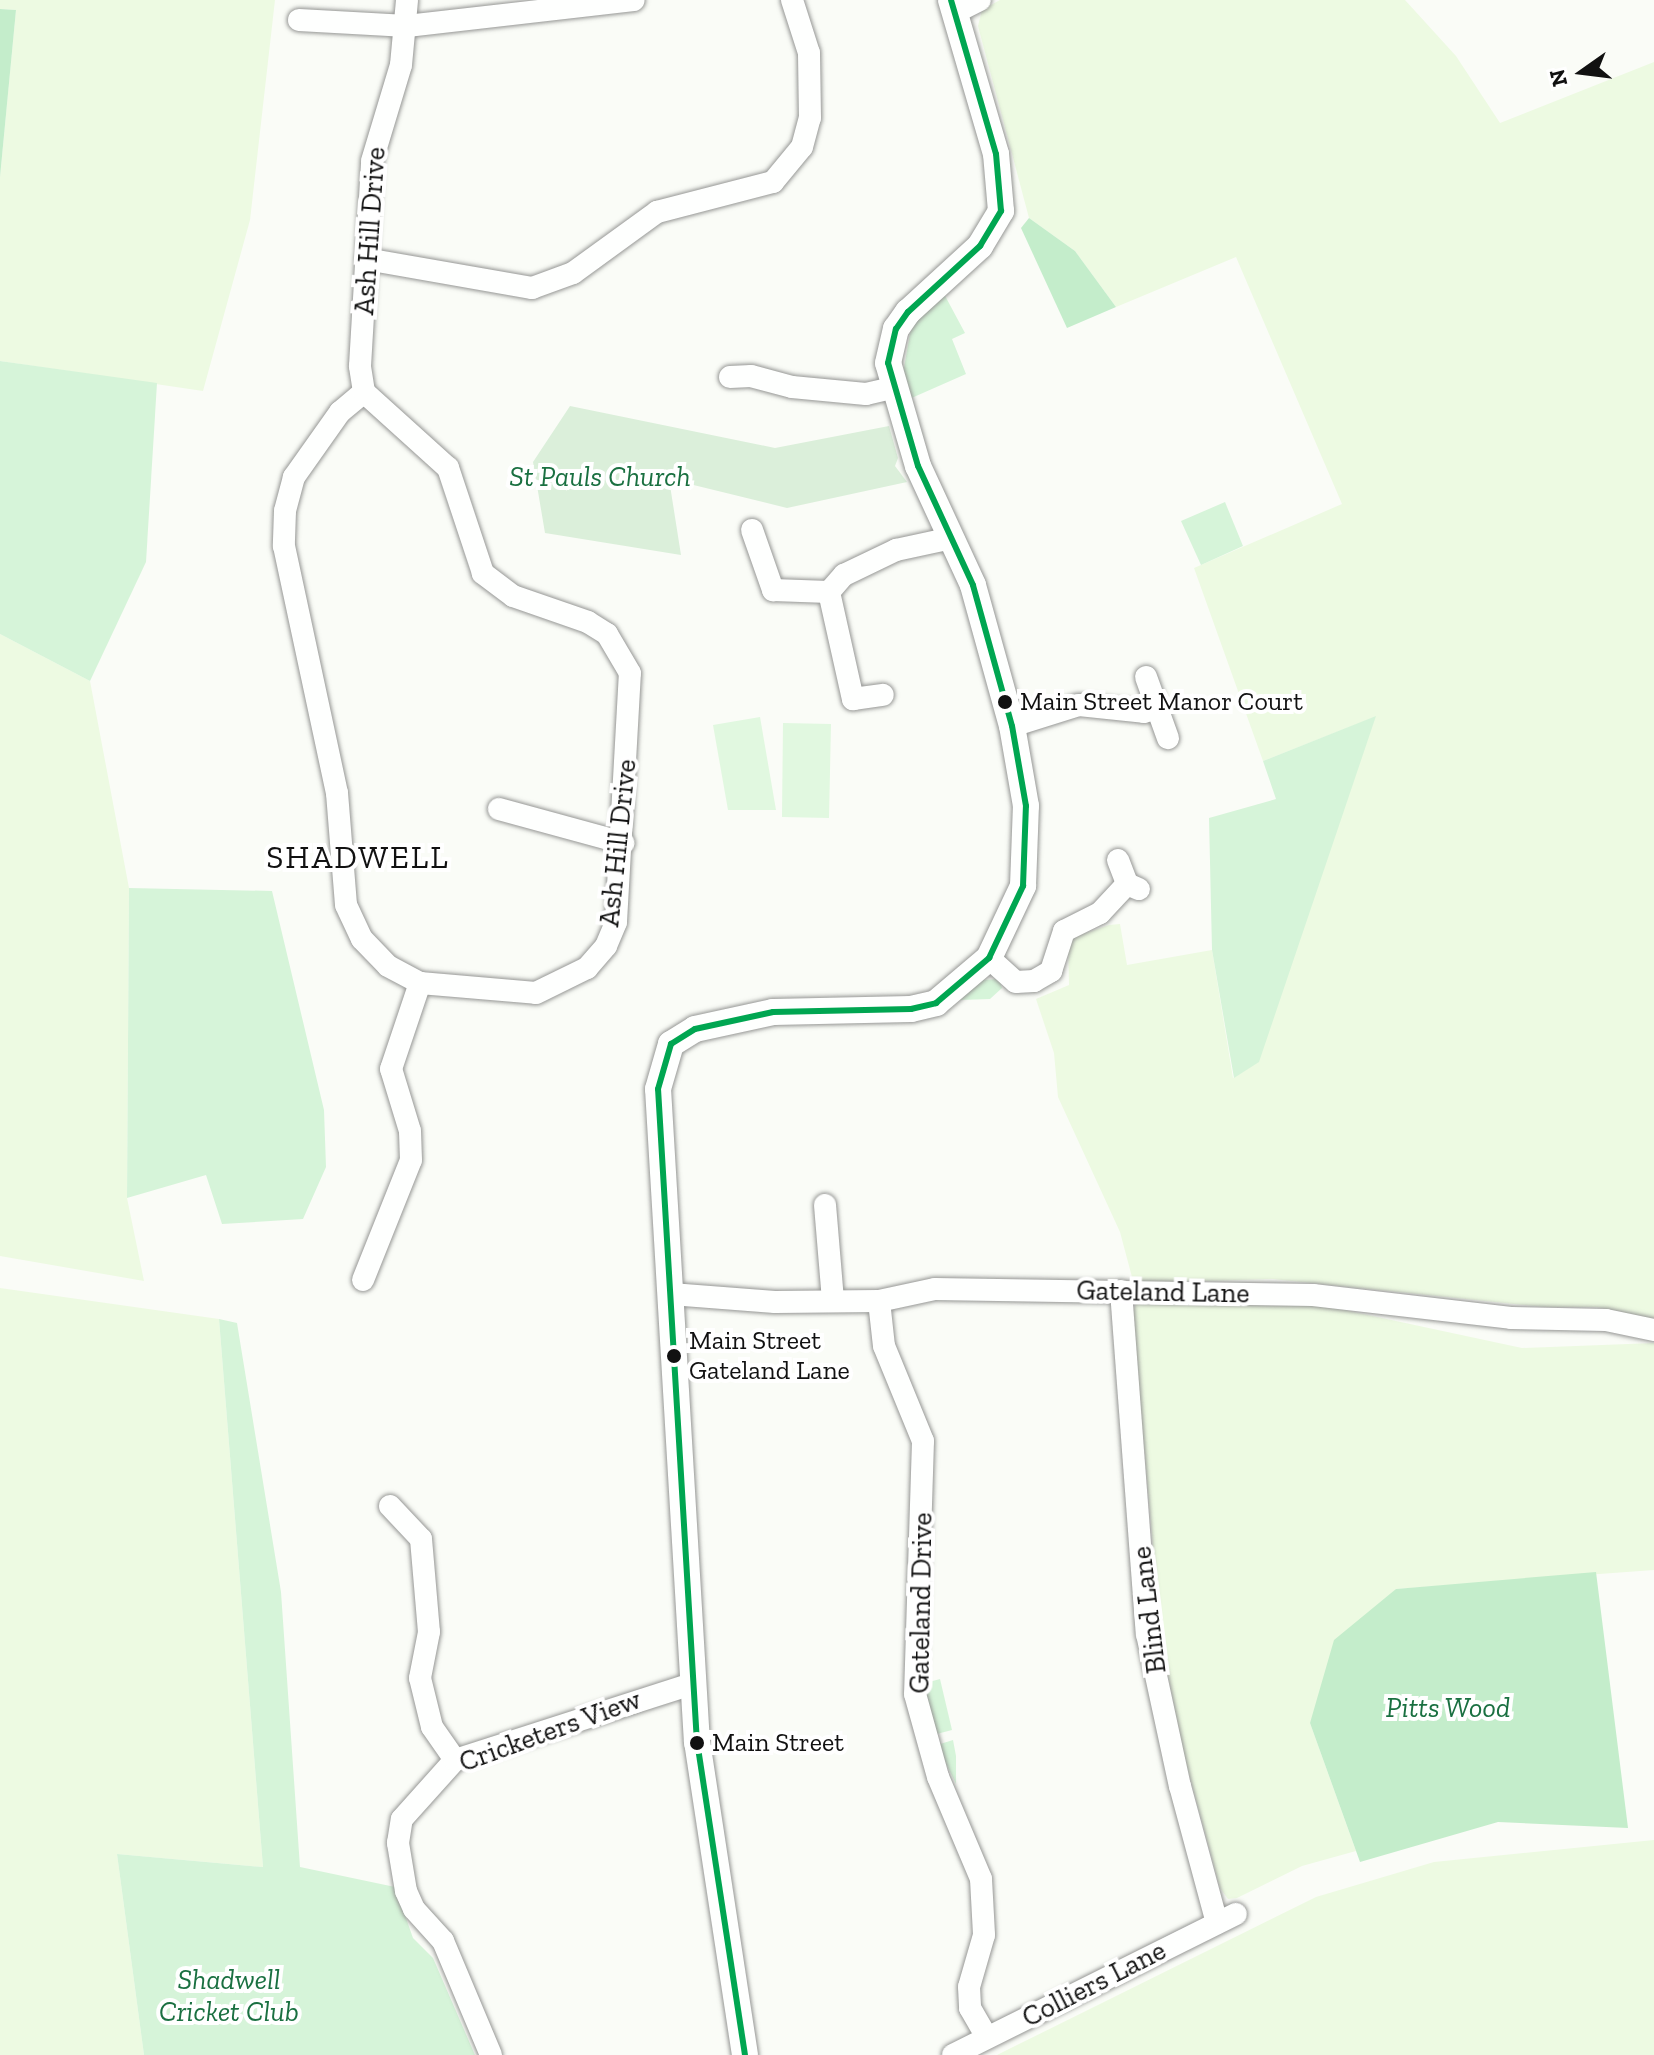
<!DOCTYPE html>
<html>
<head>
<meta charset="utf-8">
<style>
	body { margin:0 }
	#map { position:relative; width:1654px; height:2055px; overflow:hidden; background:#fafcf7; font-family:"Zilla Slab",serif }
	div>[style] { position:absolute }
	.farmland>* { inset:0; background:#edfae2 }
	.green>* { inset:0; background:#d6f4d9 }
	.forest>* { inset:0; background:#c4edcb }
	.cemetery>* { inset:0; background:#dbefda }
	.pitch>* { inset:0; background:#e1f8e0 }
	.roads { filter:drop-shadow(0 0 2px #969795) drop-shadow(0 0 2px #969795) }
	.minor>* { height:22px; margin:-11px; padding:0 11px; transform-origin:11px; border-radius:11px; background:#fefffe }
	.tertiary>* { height:26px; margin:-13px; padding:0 13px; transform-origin:13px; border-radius:13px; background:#fefffe }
	.bus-1>* { height:6px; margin:-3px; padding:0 3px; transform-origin:3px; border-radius:3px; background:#00a651 }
	.dots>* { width:22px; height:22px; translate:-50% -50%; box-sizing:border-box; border:4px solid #fff; border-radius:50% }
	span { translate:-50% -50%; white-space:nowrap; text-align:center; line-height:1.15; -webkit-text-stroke:8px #fff; paint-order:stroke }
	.bus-label { font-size:26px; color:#111 }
	.left { translate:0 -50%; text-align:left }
	.street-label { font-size:28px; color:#111 }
	.park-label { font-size:28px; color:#1a7041; font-style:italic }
	.quarter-label { font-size:32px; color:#111; letter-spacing:2px }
	.north { position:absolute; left:1542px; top:32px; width:80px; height:80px; -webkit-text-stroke:6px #fff; paint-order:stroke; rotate:256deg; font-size:22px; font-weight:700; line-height:32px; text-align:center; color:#111 }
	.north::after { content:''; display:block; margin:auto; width:28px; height:36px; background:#111; clip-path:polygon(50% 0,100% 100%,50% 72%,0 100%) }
</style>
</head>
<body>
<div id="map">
	<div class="farmland">
		<div style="clip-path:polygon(0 0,275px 0,250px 220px,203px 391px,0 361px,0 177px,16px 10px,0 9px)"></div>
		<div style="clip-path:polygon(1000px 0,1405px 0,1456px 56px,1500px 123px,1654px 62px,1654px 1320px,1597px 1307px,1544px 1307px,1272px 1279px,1145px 1283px,1132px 1277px,1120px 1232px,1058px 1097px,1054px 1053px,1036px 999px,1069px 985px,1068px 939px,1109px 925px,1120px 924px,1127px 965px,1212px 950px,1233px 1078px,1258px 1062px,1375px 717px,1263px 761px,1194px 568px,1342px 504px,1236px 257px,1116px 307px,1075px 251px,1029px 218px,978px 26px,982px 10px)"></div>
		<div style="clip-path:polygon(0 634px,90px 681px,129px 888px,127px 1198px,144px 1281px,0 1256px)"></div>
		<div style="clip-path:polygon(0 1288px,219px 1319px,263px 1867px,117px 1854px,144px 2055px,0 2055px)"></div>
		<div style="clip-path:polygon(1136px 1304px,1326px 1306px,1522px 1348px,1654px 1343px,1654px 1570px,1396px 1589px,1310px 1723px,1356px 1851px,1302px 1866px,1237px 1898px,1228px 1899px,1220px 1888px,1184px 1755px,1162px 1645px,1132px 1314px)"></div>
		<div style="clip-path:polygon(1654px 1840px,1654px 2055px,997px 2055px,1316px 1897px,1434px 1862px)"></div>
	</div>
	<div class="green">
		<div style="clip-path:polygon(943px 292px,965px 333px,952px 339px,966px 374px,907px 400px,902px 379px,911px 328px)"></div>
		<div style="clip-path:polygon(0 361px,157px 383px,146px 562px,90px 681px,0 634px)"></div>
		<div style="clip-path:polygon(1225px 502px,1243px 546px,1201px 565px,1181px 521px)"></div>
		<div style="clip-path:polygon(1376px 716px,1259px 1062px,1234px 1078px,1212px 950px,1209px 818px,1276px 799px,1263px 761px)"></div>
		<div style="clip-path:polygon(129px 888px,272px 891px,324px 1110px,326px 1167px,303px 1219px,222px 1224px,206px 1175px,127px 1198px)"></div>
		<div style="clip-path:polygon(999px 979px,1002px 988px,990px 999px,960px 1000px,982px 980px)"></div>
		<div style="clip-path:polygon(219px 1319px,237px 1323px,281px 1592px,300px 1867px,395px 1887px,413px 1938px,433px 1958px,475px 2055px,144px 2055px,117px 1854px,263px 1867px)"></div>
		<div style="clip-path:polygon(940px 1679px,952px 1730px,933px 1735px,922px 1684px)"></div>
		<div style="clip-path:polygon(953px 1740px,956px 1756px,956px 1784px,937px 1745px)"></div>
	</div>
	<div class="forest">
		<div style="clip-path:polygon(0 9px,16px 10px,0 177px)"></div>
		<div style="clip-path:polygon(1029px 218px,1075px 251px,1116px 307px,1067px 328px,1021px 228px)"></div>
		<div style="clip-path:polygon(1596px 1572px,1628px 1828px,1498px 1822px,1360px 1862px,1310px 1723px,1334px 1640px,1396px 1589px)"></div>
	</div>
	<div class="cemetery">
		<div style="clip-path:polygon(570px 406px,775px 448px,889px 426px,898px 458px,895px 466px,907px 482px,787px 508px,669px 479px,681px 555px,545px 533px,533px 462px)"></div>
	</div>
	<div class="pitch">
		<div style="clip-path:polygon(760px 717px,776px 810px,728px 810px,713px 725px)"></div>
		<div style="clip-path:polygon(783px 723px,831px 724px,829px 818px,782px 817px)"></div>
	</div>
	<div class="roads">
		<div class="minor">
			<div style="left:954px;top:13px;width:29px;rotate:-27deg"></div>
			<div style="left:299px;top:20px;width:108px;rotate:3.2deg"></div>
			<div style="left:407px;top:26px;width:228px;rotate:-6.5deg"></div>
			<div style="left:366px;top:259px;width:169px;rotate:9.9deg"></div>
			<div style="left:532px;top:288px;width:44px;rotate:-20.1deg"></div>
			<div style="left:573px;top:273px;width:104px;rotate:-36deg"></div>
			<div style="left:657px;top:212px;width:120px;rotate:-14.5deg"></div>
			<div style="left:773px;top:182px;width:45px;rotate:-50.4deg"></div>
			<div style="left:802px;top:147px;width:30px;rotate:-75deg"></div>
			<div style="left:810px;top:118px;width:65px;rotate:-90.9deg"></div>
			<div style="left:809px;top:53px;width:56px;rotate:-107.8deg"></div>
			<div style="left:730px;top:377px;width:21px;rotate:-3deg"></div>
			<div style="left:751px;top:376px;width:42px;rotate:15deg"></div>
			<div style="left:792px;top:387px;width:74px;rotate:5.4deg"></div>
			<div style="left:866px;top:394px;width:26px;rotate:-13deg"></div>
			<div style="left:364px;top:392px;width:31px;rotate:140deg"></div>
			<div style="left:340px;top:412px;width:80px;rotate:125.3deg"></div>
			<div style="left:294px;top:477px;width:35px;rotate:105deg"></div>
			<div style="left:285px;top:511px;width:35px;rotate:92deg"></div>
			<div style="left:284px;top:546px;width:253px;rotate:77.9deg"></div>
			<div style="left:337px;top:793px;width:112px;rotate:85.4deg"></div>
			<div style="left:346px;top:905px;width:38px;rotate:65deg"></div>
			<div style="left:362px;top:939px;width:37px;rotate:46deg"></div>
			<div style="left:388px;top:966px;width:36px;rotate:28deg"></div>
			<div style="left:420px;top:983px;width:116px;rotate:4.9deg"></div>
			<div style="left:536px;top:993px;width:57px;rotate:-26.1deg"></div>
			<div style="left:587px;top:968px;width:29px;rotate:-49deg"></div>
			<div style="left:606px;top:946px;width:26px;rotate:-67deg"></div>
			<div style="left:616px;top:922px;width:249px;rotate:-86.8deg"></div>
			<div style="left:630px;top:673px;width:45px;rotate:-120.5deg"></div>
			<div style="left:607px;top:634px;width:22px;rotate:-148deg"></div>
			<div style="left:588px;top:622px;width:79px;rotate:-160.9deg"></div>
			<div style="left:513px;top:596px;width:38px;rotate:-143deg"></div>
			<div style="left:483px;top:573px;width:111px;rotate:-108.4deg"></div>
			<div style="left:448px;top:468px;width:113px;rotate:-137.9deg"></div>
			<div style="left:364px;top:392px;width:26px;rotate:-99deg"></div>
			<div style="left:360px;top:366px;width:205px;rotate:-86.6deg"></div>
			<div style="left:372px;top:161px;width:100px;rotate:-73.2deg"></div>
			<div style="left:401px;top:65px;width:65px;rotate:-84.7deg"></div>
			<div style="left:752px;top:530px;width:64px;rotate:70.7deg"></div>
			<div style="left:773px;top:590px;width:56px;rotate:2deg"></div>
			<div style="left:829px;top:592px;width:23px;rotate:-49deg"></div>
			<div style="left:844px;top:575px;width:58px;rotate:-25.7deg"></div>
			<div style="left:896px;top:550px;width:57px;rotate:-12.1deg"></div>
			<div style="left:829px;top:592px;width:110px;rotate:77.4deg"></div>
			<div style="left:853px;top:699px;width:30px;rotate:-8deg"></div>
			<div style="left:1146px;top:677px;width:65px;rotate:70.2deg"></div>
			<div style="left:1012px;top:726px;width:70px;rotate:-17.4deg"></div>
			<div style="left:1079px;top:705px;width:65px;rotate:6.1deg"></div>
			<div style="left:1144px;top:712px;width:14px;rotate:-17deg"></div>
			<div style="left:499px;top:809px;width:129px;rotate:15.3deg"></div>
			<div style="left:1118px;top:860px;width:26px;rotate:69deg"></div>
			<div style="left:1127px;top:884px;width:13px;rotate:23deg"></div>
			<div style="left:989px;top:958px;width:36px;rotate:42deg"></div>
			<div style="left:1016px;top:982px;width:18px;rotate:-3deg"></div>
			<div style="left:1034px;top:981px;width:20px;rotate:-30deg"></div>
			<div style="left:1051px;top:971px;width:42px;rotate:-72deg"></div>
			<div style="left:1064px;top:931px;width:40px;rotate:-26.6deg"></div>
			<div style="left:1100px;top:913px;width:40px;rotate:-47deg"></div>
			<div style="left:825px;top:1205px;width:96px;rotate:85.2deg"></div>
			<div style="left:363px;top:1280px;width:129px;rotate:-68.2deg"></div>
			<div style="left:411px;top:1160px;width:29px;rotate:-92deg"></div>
			<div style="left:410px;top:1131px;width:65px;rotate:-107deg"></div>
			<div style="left:391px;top:1069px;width:91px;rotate:-71.4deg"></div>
			<div style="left:1121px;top:1291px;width:344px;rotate:85.7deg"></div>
			<div style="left:1147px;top:1634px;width:156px;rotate:77.8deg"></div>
			<div style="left:1180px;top:1786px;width:142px;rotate:74.9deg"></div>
			<div style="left:671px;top:1294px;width:104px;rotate:4.4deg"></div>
			<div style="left:775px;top:1302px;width:104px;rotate:-0.6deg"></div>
			<div style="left:879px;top:1301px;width:57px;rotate:-12.1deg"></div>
			<div style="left:935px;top:1289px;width:378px;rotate:0.9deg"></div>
			<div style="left:1313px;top:1295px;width:199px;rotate:6.6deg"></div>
			<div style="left:1511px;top:1318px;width:95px;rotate:1.2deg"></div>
			<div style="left:1606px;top:1320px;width:49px;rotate:11.8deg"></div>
			<div style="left:879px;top:1301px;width:45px;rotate:83.7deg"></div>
			<div style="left:884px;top:1346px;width:103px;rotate:67.7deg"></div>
			<div style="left:923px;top:1441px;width:253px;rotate:91.8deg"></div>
			<div style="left:915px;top:1694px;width:86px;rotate:74.5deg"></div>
			<div style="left:938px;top:1777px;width:111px;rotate:67.1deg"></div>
			<div style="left:981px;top:1879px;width:56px;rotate:86.9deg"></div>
			<div style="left:984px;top:1935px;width:54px;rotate:106.1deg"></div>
			<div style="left:969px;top:1987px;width:21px;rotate:87deg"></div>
			<div style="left:970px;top:2008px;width:34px;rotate:60deg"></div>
			<div style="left:390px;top:1506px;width:45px;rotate:46.8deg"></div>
			<div style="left:421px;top:1539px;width:93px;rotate:85.1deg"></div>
			<div style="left:429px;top:1632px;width:47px;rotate:101.1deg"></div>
			<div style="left:420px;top:1678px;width:50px;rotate:76.2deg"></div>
			<div style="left:432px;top:1727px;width:40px;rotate:55.1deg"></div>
			<div style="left:491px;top:2055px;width:124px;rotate:-112.8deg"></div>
			<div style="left:443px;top:1941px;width:43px;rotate:-132.2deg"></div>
			<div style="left:414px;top:1909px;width:20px;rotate:-114deg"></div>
			<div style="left:406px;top:1891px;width:49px;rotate:-99.5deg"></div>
			<div style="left:398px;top:1843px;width:24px;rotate:-81deg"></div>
			<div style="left:402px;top:1819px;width:79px;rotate:-48.1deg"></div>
			<div style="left:455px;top:1760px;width:249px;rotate:-17.8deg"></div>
			<div style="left:953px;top:2055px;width:316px;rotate:-26.5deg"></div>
		</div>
		<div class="tertiary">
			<div style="left:745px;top:2055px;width:316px;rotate:-98.7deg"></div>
			<div style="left:697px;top:1743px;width:655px;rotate:-93.41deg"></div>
			<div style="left:658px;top:1089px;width:47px;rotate:-73.9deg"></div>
			<div style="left:671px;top:1044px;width:28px;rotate:-32deg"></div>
			<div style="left:695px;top:1029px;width:80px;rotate:-12.3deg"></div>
			<div style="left:773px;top:1012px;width:138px;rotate:-1.2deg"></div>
			<div style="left:911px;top:1009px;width:26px;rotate:-13deg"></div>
			<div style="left:936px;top:1003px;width:70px;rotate:-40.3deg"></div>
			<div style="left:989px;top:958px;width:80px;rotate:-64.7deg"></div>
			<div style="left:1023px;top:886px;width:80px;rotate:-87.9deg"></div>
			<div style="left:1026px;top:806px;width:81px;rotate:-99.9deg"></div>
			<div style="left:1012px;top:726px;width:146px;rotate:-105.5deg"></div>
			<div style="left:973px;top:585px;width:131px;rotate:-114.8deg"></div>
			<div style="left:918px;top:466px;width:107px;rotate:-106.2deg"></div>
			<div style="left:888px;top:363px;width:35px;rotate:-77deg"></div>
			<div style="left:896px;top:329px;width:21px;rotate:-55deg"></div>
			<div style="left:908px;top:312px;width:98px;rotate:-42.5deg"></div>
			<div style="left:980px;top:246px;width:41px;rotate:-59deg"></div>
			<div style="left:1001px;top:211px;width:57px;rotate:-95deg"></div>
			<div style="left:996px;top:154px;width:160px;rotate:-106.3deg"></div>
		</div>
	</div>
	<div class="bus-1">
		<div style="left:745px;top:2055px;width:316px;rotate:-98.7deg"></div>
		<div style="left:697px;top:1743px;width:655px;rotate:-93.41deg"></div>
		<div style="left:658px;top:1089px;width:47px;rotate:-73.9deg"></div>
		<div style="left:671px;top:1044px;width:28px;rotate:-32deg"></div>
		<div style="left:695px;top:1029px;width:80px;rotate:-12.3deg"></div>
		<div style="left:773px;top:1012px;width:138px;rotate:-1.2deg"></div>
		<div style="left:911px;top:1009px;width:26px;rotate:-13deg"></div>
		<div style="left:936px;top:1003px;width:70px;rotate:-40.3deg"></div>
		<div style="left:989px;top:958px;width:80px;rotate:-64.7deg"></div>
		<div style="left:1023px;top:886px;width:80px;rotate:-87.9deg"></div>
		<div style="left:1026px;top:806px;width:81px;rotate:-99.9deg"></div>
		<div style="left:1012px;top:726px;width:146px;rotate:-105.5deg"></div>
		<div style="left:973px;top:585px;width:131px;rotate:-114.8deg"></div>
		<div style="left:918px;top:466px;width:107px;rotate:-106.2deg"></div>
		<div style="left:888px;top:363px;width:35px;rotate:-77deg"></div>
		<div style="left:896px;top:329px;width:21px;rotate:-55deg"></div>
		<div style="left:908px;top:312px;width:98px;rotate:-42.5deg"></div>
		<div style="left:980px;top:246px;width:41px;rotate:-59deg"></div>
		<div style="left:1001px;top:211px;width:57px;rotate:-95deg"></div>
		<div style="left:996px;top:154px;width:160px;rotate:-106.3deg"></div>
	</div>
	<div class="dots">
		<div style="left:1005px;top:702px;background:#111"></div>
		<div style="left:674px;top:1356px;background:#111"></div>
		<div style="left:697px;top:1743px;background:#111"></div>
	</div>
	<div class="bus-label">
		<span class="left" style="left:1020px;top:702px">Main Street Manor Court</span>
		<span class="left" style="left:689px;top:1356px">Main Street<br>Gateland Lane</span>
		<span class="left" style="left:712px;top:1743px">Main Street</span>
	</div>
	<div class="street-label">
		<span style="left:370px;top:231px;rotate:-86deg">Ash Hill Drive</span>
		<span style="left:618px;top:843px;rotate:-84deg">Ash Hill Drive</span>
		<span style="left:1163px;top:1292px;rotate:1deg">Gateland Lane</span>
		<span style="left:921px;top:1603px;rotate:-89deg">Gateland Drive</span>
		<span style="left:1149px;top:1610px;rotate:-97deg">Blind Lane</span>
		<span style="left:550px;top:1731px;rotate:-20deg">Cricketers View</span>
		<span style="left:1094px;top:1984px;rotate:-27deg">Colliers Lane</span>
	</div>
	<div class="park-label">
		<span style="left:600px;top:477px">St Pauls Church</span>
		<span style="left:1448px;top:1708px">Pitts Wood</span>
		<span style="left:229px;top:1996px">Shadwell<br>Cricket Club</span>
	</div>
	<div class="quarter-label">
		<span style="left:358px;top:857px">SHADWELL</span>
	</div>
	<div class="north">N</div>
</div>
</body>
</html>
